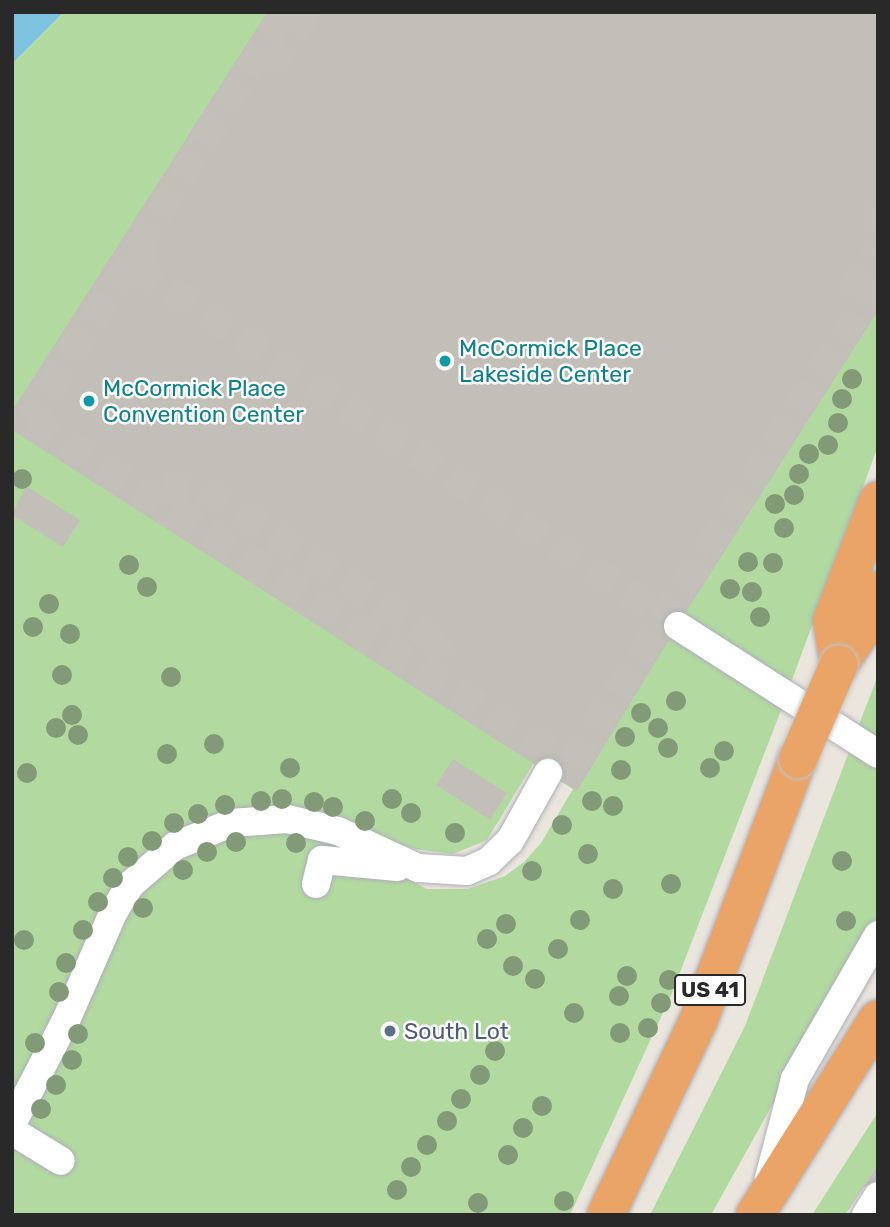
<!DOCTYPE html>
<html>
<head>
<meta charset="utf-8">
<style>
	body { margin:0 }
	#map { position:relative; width:890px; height:1227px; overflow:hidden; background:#eae5dd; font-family:Rubik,sans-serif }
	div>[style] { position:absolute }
	.green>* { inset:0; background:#b2daa0 }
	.water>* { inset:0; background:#7dc2df }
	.building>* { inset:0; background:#c2bfb9 }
	.minor-tunnel>* { height:28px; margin-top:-14px; transform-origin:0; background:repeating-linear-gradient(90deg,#c3bfb9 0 28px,transparent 0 42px) }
	.roads { filter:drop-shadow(0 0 2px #aeafb8) drop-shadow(0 0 2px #aeafb8) }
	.minor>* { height:28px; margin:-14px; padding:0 14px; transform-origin:14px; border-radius:14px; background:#fff }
	.highway>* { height:38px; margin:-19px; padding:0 19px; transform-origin:19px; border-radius:19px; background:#eaa468 }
	.bridges { filter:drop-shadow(0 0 2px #c3c3c3) drop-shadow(0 0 2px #c3c3c3) }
	.highway-bridge>* { height:38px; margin:-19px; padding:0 19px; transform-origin:19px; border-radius:19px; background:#eaa468 }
	.trees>* { width:20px; height:20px; margin:-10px; border-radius:50%; background:#829a77 }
	.dots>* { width:19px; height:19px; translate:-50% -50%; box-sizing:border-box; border:4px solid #fff; border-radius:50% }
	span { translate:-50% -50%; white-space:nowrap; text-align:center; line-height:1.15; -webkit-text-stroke:5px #fff; paint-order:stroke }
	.shield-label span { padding:2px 5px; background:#fff; border:2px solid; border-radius:5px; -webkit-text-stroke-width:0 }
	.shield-label { font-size:21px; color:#292929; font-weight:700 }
	.culture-label { font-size:23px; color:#0d838f }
	.left { translate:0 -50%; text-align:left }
	.service-label { font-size:23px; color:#4e5e75 }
	.frame { position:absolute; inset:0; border:14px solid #292929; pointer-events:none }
</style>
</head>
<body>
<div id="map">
	<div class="green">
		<div style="clip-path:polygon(64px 12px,878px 12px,878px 446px,789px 688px,682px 618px,672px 634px,783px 705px,672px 993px,570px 1215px,12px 1215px,12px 1144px,77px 1024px,120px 921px,168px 863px,209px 839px,233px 833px,301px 831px,337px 842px,427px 889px,468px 889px,505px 876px,524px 862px,541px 843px,573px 789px,533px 764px,487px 840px,453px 854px,415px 849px,295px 810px,241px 811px,194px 825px,152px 852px,119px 885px,12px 1103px,12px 64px)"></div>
		<div style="clip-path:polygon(878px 675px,878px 743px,857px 730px)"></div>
		<div style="clip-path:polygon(850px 749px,878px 767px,878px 915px,711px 1215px,650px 1215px,745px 1026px)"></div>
		<div style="clip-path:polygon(878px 1112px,878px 1164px,845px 1215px,812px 1215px)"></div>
	</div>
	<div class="water">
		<div style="clip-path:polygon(12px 12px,64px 12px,12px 64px)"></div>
	</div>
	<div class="building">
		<div style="clip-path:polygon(267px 12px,878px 12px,878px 311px,686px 612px,671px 611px,664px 618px,663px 633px,669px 640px,577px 791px,562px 782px,565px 772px,557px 759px,547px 756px,534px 764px,12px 430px,12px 411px)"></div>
		<div style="clip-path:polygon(26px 486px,80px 520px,63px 547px,12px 515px)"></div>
		<div style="clip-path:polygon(453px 759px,507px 793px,490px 820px,436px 785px)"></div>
		<div style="clip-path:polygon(878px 1164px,878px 1180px,864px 1187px,845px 1215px)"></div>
	</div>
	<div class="minor-tunnel">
		<div style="left:284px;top:12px;width:480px;rotate:121.8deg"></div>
		<div style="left:31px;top:420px;width:640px;rotate:32.5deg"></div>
		<div style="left:571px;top:764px;width:572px;rotate:-57.56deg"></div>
		<div style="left:271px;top:70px;width:69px;rotate:-57.5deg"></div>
		<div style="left:878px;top:210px;width:7px;rotate:124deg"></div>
		<div style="left:874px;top:216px;width:13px;rotate:72deg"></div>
		<div style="left:148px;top:245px;width:26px;rotate:121deg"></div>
		<div style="left:135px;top:267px;width:651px;rotate:33.47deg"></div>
		<div style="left:849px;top:295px;width:53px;rotate:-56.6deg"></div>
		<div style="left:162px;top:488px;width:41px;rotate:1.4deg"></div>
		<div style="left:203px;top:489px;width:268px;rotate:32.8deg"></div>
		<div style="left:428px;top:634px;width:42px;rotate:56.7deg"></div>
	</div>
	<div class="roads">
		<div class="minor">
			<div style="left:678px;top:626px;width:237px;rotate:32.6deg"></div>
			<div style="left:316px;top:884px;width:25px;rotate:-76deg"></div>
			<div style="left:322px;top:860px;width:76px;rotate:5.3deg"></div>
			<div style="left:12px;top:1124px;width:119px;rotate:-62.6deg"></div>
			<div style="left:67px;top:1018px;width:115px;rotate:-66.3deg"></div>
			<div style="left:113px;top:913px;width:33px;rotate:-59deg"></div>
			<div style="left:130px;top:885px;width:60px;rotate:-40.9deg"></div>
			<div style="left:175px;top:846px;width:61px;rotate:-22.3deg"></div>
			<div style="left:231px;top:823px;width:56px;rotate:-4.1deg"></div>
			<div style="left:287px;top:819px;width:52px;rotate:13.2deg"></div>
			<div style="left:338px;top:831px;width:88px;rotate:24.8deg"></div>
			<div style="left:418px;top:868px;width:49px;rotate:3.5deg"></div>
			<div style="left:467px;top:871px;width:24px;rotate:-24deg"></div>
			<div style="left:489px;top:861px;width:29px;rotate:-44deg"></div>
			<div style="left:510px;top:841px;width:78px;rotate:-60.8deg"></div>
			<div style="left:12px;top:1131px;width:57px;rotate:31.5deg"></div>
			<div style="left:769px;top:1178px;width:102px;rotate:-75.3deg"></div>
			<div style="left:795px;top:1079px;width:166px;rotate:-60deg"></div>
			<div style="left:866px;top:1215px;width:22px;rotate:-58deg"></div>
		</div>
		<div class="highway">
			<div style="left:839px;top:664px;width:44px;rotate:-99.2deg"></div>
			<div style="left:832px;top:621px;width:129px;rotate:-69deg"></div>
			<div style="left:839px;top:664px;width:37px;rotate:-56deg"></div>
			<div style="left:860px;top:633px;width:46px;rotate:-66.8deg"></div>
			<div style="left:606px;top:1215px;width:217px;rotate:-64.6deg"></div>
			<div style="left:699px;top:1019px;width:278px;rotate:-69.2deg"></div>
			<div style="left:755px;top:1215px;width:231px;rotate:-57.9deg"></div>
		</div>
	</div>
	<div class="bridges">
		<div class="highway-bridge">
			<div style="left:798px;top:759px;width:103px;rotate:-66.7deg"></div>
		</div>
	</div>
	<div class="trees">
		<div style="left:852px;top:379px"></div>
		<div style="left:842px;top:399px"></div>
		<div style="left:838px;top:423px"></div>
		<div style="left:828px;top:445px"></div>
		<div style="left:809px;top:454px"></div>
		<div style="left:799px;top:474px"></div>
		<div style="left:22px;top:479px"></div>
		<div style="left:794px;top:495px"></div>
		<div style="left:775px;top:504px"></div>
		<div style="left:784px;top:528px"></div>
		<div style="left:748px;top:562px"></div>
		<div style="left:773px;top:563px"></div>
		<div style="left:129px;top:565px"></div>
		<div style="left:147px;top:587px"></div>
		<div style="left:730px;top:589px"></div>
		<div style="left:752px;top:592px"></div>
		<div style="left:49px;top:604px"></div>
		<div style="left:760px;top:617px"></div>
		<div style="left:33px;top:627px"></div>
		<div style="left:70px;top:634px"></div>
		<div style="left:62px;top:675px"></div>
		<div style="left:171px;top:677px"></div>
		<div style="left:676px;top:701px"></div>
		<div style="left:641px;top:713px"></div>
		<div style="left:72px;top:715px"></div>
		<div style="left:56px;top:728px"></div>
		<div style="left:658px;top:728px"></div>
		<div style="left:78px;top:735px"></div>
		<div style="left:625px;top:737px"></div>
		<div style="left:214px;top:744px"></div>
		<div style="left:668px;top:748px"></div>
		<div style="left:724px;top:751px"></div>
		<div style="left:167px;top:754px"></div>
		<div style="left:290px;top:768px"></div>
		<div style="left:710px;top:768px"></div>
		<div style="left:621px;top:770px"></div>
		<div style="left:27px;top:773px"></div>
		<div style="left:282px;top:799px"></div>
		<div style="left:392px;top:799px"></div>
		<div style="left:261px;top:801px"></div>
		<div style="left:592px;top:801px"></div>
		<div style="left:314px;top:802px"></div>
		<div style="left:225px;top:805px"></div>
		<div style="left:613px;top:806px"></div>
		<div style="left:333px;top:807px"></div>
		<div style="left:411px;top:813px"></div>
		<div style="left:198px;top:814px"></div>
		<div style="left:365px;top:821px"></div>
		<div style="left:174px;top:823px"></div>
		<div style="left:562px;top:825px"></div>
		<div style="left:455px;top:833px"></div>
		<div style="left:152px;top:841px"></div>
		<div style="left:236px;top:842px"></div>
		<div style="left:296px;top:843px"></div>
		<div style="left:207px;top:852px"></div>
		<div style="left:588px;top:854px"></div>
		<div style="left:128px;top:857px"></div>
		<div style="left:842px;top:861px"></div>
		<div style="left:183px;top:870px"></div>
		<div style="left:532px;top:871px"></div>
		<div style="left:113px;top:878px"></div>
		<div style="left:671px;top:884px"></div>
		<div style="left:613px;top:889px"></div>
		<div style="left:98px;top:902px"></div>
		<div style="left:143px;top:908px"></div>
		<div style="left:580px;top:920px"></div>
		<div style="left:846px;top:921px"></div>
		<div style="left:506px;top:924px"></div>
		<div style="left:83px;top:930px"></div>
		<div style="left:487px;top:939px"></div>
		<div style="left:24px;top:940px"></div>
		<div style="left:558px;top:949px"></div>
		<div style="left:66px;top:963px"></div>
		<div style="left:513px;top:966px"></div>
		<div style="left:627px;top:976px"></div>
		<div style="left:535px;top:979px"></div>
		<div style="left:669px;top:980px"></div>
		<div style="left:59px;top:992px"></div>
		<div style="left:619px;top:996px"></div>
		<div style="left:661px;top:1003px"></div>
		<div style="left:574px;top:1013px"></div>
		<div style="left:648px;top:1028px"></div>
		<div style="left:620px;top:1033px"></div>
		<div style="left:78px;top:1034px"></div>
		<div style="left:35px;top:1043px"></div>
		<div style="left:495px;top:1051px"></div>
		<div style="left:72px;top:1060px"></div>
		<div style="left:480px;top:1075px"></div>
		<div style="left:56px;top:1085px"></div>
		<div style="left:461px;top:1099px"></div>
		<div style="left:542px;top:1106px"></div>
		<div style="left:41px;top:1109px"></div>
		<div style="left:447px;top:1121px"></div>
		<div style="left:523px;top:1128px"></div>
		<div style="left:427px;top:1145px"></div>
		<div style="left:508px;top:1155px"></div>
		<div style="left:411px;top:1167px"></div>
		<div style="left:397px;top:1190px"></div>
		<div style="left:564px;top:1201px"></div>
		<div style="left:478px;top:1203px"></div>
	</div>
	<div class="dots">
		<div style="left:445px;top:361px;background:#0f9aa8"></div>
		<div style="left:89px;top:401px;background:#0f9aa8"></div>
		<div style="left:390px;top:1031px;background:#5c6f8a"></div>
	</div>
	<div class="shield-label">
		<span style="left:710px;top:990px">US 41</span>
	</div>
	<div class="culture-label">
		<span class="left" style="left:459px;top:361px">McCormick Place<br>Lakeside Center</span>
		<span class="left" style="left:103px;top:401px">McCormick Place<br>Convention Center</span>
	</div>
	<div class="service-label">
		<span class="left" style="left:404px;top:1031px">South Lot</span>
	</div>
	<div class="frame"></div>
</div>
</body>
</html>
